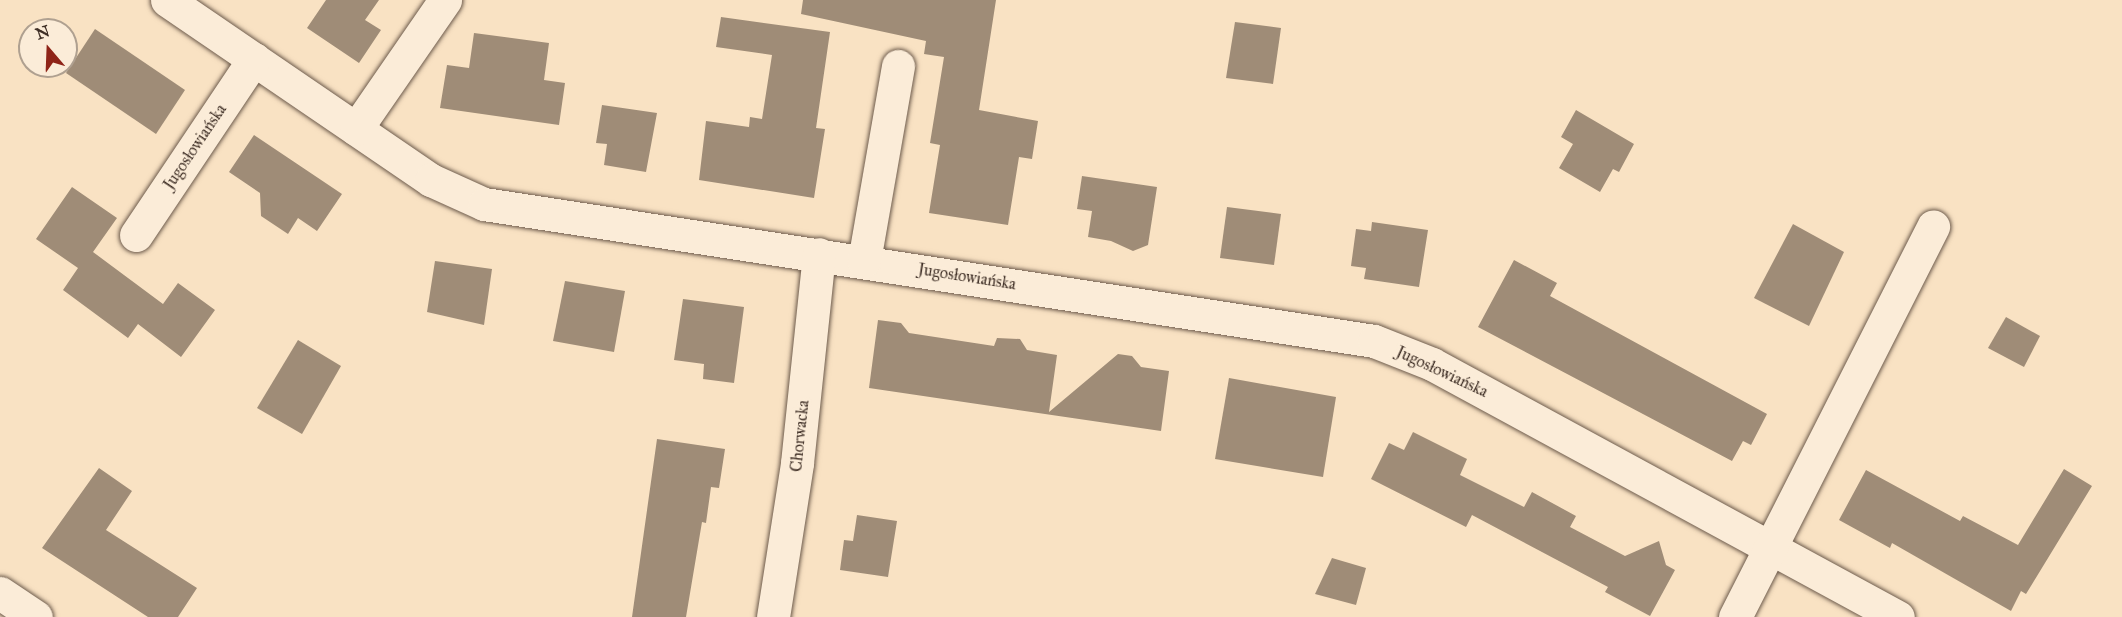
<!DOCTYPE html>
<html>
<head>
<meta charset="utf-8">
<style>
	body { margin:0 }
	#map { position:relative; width:2122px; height:617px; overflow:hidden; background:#f9e2c3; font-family:"IM FELL Great Primer",serif }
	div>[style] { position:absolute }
	.building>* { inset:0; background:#9f8c77 }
	.roads { filter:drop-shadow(0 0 2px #6d5b4c) drop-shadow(0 0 2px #6d5b4c) }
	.street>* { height:33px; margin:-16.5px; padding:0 16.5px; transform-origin:16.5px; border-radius:16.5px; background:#fbecd8 }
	span { translate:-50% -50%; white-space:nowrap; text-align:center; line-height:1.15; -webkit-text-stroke:6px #fbecd8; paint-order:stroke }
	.street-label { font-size:16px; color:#3e2e25 }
	.north { position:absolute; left:18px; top:18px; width:60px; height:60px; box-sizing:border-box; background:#fbecd8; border:2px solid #afa090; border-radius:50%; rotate:341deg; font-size:16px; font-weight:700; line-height:24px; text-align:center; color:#3e2e25 }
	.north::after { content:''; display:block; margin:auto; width:21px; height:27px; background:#8f2418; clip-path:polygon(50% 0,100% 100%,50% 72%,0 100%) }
</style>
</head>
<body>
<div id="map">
	<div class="building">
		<div style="clip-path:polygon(326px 0,379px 0,365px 20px,381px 30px,359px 63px,307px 28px)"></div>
		<div style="clip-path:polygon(803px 0,996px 0,979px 110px,1038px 121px,1032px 159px,1019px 157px,1008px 225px,929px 213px,940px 145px,930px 143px,944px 57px,924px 54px,926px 41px,801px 14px)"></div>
		<div style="clip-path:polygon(721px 17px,830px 32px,816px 128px,825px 129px,814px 198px,699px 180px,706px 121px,749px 127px,750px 117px,762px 119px,772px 55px,716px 47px)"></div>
		<div style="clip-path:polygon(1235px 22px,1281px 28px,1273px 84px,1226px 78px)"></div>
		<div style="clip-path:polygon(95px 29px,185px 90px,156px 134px,66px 73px)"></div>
		<div style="clip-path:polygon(474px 33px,549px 43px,544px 80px,565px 83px,559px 125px,440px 108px,447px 65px,469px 68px)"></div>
		<div style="clip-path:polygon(602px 105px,657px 113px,646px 172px,604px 165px,607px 144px,596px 143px)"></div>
		<div style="clip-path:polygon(1576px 110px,1634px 144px,1619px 172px,1613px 169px,1600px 192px,1559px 168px,1573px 144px,1561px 137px)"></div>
		<div style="clip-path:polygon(254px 135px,342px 194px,317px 231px,298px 218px,288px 234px,261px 216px,260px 193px,229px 172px)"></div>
		<div style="clip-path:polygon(1082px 176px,1157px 187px,1148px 245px,1133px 251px,1111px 241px,1088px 237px,1092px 211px,1077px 209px)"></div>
		<div style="clip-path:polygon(72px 187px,117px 218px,93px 252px,163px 304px,178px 283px,215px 310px,181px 357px,138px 324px,128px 338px,63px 290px,78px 268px,36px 239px)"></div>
		<div style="clip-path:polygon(1227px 207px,1281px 214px,1274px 265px,1220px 258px)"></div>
		<div style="clip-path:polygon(1372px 222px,1428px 230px,1419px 287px,1364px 279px,1366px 268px,1351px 266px,1356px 229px,1371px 231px)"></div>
		<div style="clip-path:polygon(1793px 224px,1844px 252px,1809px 326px,1754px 298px)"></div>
		<div style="clip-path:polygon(1514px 260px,1557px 283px,1550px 296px,1767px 414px,1751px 445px,1743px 441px,1732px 461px,1478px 327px)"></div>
		<div style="clip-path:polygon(435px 261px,492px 269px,484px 325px,427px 312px)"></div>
		<div style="clip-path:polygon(565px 281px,625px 291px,614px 352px,553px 341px)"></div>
		<div style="clip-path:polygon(683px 299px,744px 307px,734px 383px,703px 379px,704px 364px,674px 360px)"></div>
		<div style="clip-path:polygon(2006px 317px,2040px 336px,2024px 367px,1988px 348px)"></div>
		<div style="clip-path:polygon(878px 320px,901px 323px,909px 333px,994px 346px,997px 338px,1020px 339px,1027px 350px,1057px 355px,1049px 412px,1118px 354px,1132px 356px,1141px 367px,1169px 371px,1161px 431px,869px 388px)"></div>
		<div style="clip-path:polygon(298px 340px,341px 366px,302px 434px,257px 408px)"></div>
		<div style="clip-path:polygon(1229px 378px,1336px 397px,1323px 477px,1215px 459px)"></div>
		<div style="clip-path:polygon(1413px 432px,1467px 459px,1460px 475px,1524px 507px,1532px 492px,1576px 516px,1570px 527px,1625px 556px,1659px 541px,1666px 565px,1675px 570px,1650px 616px,1605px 592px,1608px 587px,1472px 515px,1466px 527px,1371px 479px,1389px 443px,1404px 450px)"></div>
		<div style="clip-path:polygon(657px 439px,725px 449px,719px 488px,711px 487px,706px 523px,702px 522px,686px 617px,632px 617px)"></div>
		<div style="clip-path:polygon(99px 468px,132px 491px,106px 530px,197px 588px,178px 617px,148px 617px,42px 548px)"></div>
		<div style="clip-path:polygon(2064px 469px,2092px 486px,2026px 594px,2021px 591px,2011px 611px,1892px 543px,1890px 548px,1839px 520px,1866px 470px,1960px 521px,1963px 516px,2018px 545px)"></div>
		<div style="clip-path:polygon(857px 515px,897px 521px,888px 577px,840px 570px,844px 540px,853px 541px)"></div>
		<div style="clip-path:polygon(1332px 558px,1366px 568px,1356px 605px,1315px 594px)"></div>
	</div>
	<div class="roads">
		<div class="street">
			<div style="left:167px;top:0;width:320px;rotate:34.3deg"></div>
			<div style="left:431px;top:180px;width:58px;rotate:24.4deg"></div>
			<div style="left:484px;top:204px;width:900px;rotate:8.75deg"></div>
			<div style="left:1374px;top:341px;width:62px;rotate:21.6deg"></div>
			<div style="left:1432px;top:364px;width:530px;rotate:28.5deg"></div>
			<div style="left:356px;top:129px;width:157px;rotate:-55.4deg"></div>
			<div style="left:136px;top:235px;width:212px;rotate:-56.2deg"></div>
			<div style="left:864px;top:261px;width:198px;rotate:-80.1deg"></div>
			<div style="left:0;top:593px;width:43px;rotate:33.7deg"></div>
			<div style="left:773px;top:617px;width:156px;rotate:-81.1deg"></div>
			<div style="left:797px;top:463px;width:210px;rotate:-84deg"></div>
			<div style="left:1735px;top:617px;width:438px;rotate:-63.1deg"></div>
		</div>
	</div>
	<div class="street-label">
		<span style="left:195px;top:147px;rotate:-56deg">Jugosłowiańska</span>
		<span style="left:967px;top:277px;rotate:9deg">Jugosłowiańska</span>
		<span style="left:1442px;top:372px;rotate:25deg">Jugosłowiańska</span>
		<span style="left:800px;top:436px;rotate:-84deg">Chorwacka</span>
	</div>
	<div class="north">N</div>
</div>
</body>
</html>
